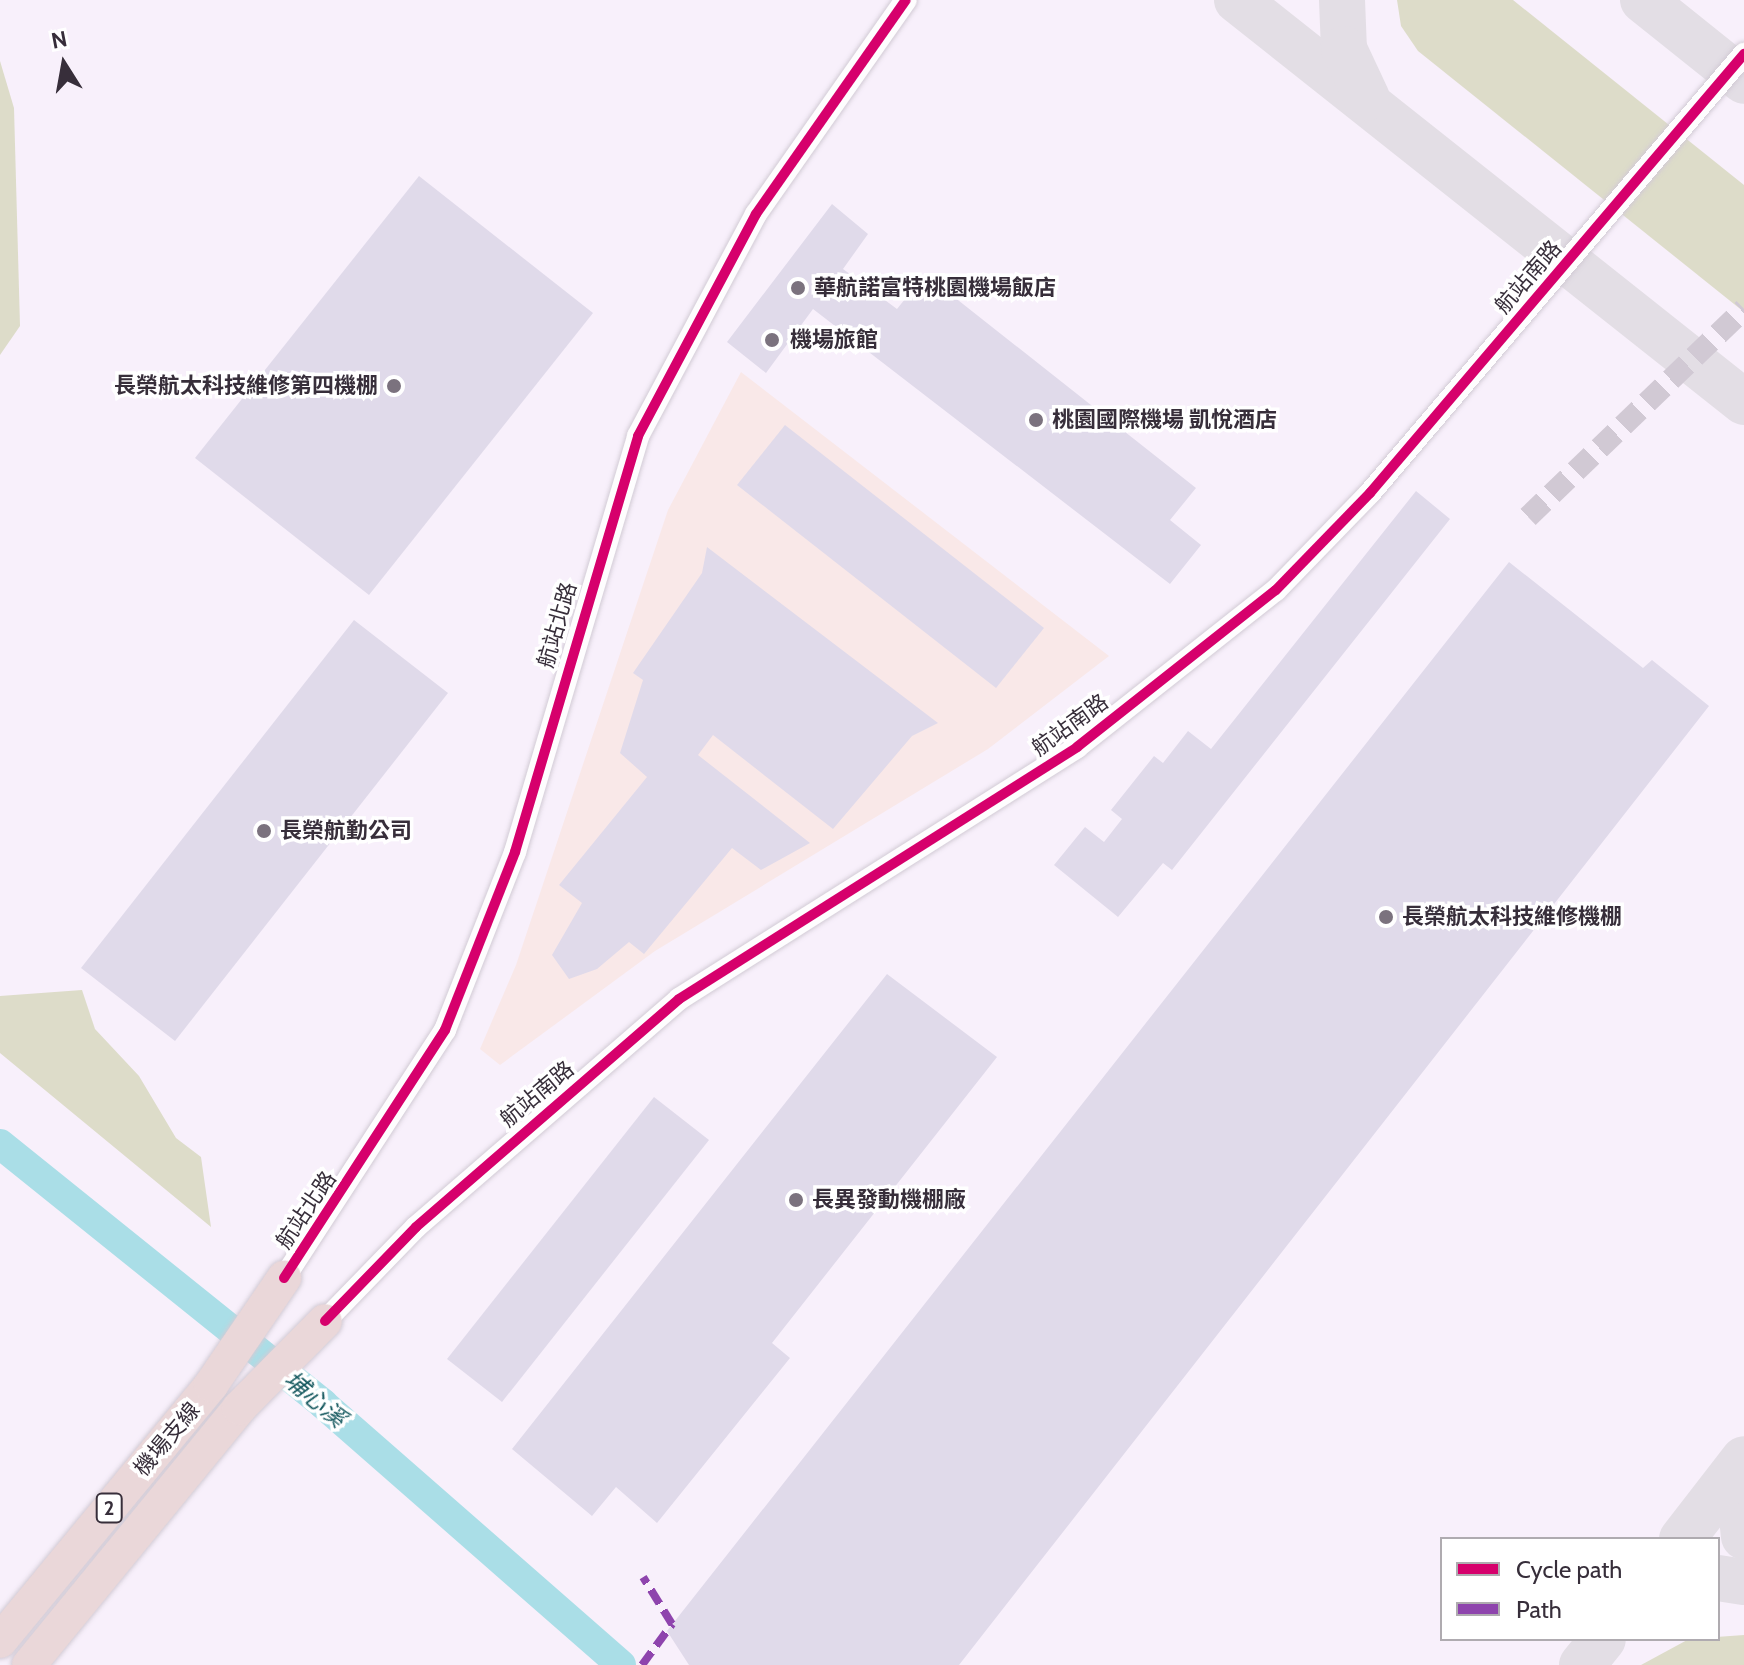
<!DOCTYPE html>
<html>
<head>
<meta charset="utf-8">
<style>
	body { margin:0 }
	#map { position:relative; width:1744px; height:1665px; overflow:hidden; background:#f8f0fb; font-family:Cabin,"Noto Sans TC",sans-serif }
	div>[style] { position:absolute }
	.commercial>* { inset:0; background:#f9e8e8 }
	.green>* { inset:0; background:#dddcc9 }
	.river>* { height:30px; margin:-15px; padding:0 15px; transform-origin:15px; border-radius:15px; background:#aadee7 }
	.taxiway>* { height:46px; margin:-23px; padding:0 23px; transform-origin:23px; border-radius:23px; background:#e3dee5 }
	.building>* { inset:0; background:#e0daea }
	.minor-tunnel>* { height:22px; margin-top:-11px; transform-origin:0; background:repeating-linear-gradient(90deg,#d1c9d4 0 22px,transparent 0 33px) }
	.roads { filter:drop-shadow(0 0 2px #d2cbd5) drop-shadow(0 0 2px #d2cbd5) }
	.minor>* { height:22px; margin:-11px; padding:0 11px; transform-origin:11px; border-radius:11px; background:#fefdfe }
	.highway>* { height:34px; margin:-17px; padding:0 17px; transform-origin:17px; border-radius:17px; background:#ead7d9 }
	.quiet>* { height:8px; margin-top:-4px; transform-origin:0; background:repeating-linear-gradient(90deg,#8e44ad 0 16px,transparent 0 24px) }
	.cycleway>* { height:10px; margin:-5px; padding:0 5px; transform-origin:5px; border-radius:5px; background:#d6006c }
	.dots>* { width:22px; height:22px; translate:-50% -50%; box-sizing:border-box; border:4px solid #fff; border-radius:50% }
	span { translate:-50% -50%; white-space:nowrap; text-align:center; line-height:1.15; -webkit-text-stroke:7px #fff; paint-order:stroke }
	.shield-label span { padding:2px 6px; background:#fff; border:2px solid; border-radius:6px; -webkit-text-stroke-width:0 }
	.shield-label { font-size:20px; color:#372e3a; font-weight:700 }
	.street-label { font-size:22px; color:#372e3a }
	.poi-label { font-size:22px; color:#372e3a; font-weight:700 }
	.left { translate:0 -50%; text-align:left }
	.right { translate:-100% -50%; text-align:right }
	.water-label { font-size:24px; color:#14585e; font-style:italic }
	.legend { position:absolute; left:1440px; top:1537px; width:280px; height:104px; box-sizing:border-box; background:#fff; border:2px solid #afabb0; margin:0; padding:10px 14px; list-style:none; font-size:24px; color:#372e3a }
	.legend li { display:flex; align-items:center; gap:16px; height:40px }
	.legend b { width:40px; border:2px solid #afabb0 }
	.north { position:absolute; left:24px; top:24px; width:80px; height:80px; -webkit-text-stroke:6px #fff; paint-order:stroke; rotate:349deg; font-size:22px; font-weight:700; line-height:32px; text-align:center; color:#372e3a }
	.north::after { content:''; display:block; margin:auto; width:28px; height:36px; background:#372e3a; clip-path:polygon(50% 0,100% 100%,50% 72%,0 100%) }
</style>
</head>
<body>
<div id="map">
	<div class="commercial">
		<div style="clip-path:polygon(741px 372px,1109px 656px,988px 749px,655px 951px,500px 1065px,480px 1049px,516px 965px,668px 510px)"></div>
	</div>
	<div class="green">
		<div style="clip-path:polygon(1397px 0,1513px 0,1744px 185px,1744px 312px,1418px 51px,1401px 26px)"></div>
		<div style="clip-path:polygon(0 61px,14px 108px,20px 326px,0 355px)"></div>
		<div style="clip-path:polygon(82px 990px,95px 1029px,139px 1076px,176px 1138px,201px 1157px,211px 1227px,0 1053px,0 996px)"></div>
		<div style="clip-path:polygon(1744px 1635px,1744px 1665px,1641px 1665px,1689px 1639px)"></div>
	</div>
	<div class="river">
		<div style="left:0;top:1144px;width:415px;rotate:38.8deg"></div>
		<div style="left:323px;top:1404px;width:396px;rotate:41.2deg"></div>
	</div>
	<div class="taxiway">
		<div style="left:1237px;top:0;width:647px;rotate:38.41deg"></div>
		<div style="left:1342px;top:0;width:49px;rotate:87.7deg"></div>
		<div style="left:1344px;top:49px;width:54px;rotate:64.9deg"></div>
		<div style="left:1643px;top:0;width:129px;rotate:38.7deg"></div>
		<div style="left:1737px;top:1469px;width:68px;rotate:84.1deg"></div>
		<div style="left:1682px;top:1539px;width:101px;rotate:-52.2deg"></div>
		<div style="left:1718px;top:1578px;width:26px;rotate:9deg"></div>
		<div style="left:1582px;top:1665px;width:33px;rotate:-51deg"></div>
	</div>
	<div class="building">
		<div style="clip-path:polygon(419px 176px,593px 313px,369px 595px,195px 458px)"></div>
		<div style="clip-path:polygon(832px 204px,868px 234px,843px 269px,897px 309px,925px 274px,1196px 488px,1170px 520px,1201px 545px,1170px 584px,813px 309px,766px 373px,727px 342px)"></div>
		<div style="clip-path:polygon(785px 425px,1044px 628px,996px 688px,737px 485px)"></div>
		<div style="clip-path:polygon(1416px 491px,1450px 519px,1172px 870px,1163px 863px,1118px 917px,1054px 865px,1085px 827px,1104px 842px,1122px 819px,1111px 810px,1154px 756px,1163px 763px,1188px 731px,1211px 749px)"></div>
		<div style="clip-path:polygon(707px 547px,938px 723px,912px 736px,833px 829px,713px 735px,698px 755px,810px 843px,761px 870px,732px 848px,644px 954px,629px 942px,597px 969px,569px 979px,552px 955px,582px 903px,559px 885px,647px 777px,620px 753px,643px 680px,633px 673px,702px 573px)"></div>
		<div style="clip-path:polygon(1509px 562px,1643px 668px,1652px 660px,1709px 706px,959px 1665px,689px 1665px,667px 1631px)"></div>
		<div style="clip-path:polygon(354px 620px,448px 693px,175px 1041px,81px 968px)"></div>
		<div style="clip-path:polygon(887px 974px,997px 1057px,772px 1343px,790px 1358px,657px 1523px,616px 1487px,592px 1516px,512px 1449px)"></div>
		<div style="clip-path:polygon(654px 1097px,709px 1140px,502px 1402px,447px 1359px)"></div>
	</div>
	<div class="minor-tunnel">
		<div style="left:1528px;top:517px;width:300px;rotate:-43.9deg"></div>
	</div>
	<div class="roads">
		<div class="minor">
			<div style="left:284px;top:1278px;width:296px;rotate:-57deg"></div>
			<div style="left:445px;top:1030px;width:191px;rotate:-68.5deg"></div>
			<div style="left:515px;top:852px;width:434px;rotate:-73.5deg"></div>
			<div style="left:638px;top:436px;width:251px;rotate:-62deg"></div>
			<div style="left:756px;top:214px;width:261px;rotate:-55deg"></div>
			<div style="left:325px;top:1321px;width:131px;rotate:-45.9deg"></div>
			<div style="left:416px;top:1227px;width:348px;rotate:-40.9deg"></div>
			<div style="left:679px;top:999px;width:471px;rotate:-32.3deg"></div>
			<div style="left:1077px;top:747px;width:253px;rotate:-38.3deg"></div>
			<div style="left:1276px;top:590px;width:135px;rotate:-45.9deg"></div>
			<div style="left:1370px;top:493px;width:577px;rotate:-49.57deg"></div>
		</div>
		<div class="highway">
			<div style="left:0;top:1641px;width:332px;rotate:-50.5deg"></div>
			<div style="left:211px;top:1385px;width:130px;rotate:-55.7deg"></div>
			<div style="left:29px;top:1665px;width:332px;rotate:-50.7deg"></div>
			<div style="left:239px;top:1408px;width:122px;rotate:-45.3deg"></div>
		</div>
	</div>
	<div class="quiet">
		<div style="left:642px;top:1665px;width:51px;rotate:-53.8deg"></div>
		<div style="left:672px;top:1624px;width:55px;rotate:-121.7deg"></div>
	</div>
	<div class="cycleway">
		<div style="left:284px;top:1278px;width:296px;rotate:-57deg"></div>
		<div style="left:445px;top:1030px;width:191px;rotate:-68.5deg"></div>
		<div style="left:515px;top:852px;width:434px;rotate:-73.5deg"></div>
		<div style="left:638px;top:436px;width:251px;rotate:-62deg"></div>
		<div style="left:756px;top:214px;width:261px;rotate:-55deg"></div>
		<div style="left:325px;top:1321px;width:131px;rotate:-45.9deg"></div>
		<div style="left:416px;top:1227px;width:348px;rotate:-40.9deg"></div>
		<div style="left:679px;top:999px;width:471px;rotate:-32.3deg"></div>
		<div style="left:1077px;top:747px;width:253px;rotate:-38.3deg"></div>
		<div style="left:1276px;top:590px;width:135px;rotate:-45.9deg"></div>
		<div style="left:1370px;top:493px;width:577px;rotate:-49.57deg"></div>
	</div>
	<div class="dots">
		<div style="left:798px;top:288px;background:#7b727e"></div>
		<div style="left:772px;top:340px;background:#7b727e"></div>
		<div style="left:394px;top:386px;background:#7b727e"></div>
		<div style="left:1036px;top:420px;background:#7b727e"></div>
		<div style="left:264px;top:831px;background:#7b727e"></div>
		<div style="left:1386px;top:917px;background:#7b727e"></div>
		<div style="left:796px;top:1200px;background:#7b727e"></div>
	</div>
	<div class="shield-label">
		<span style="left:109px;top:1508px">2</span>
	</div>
	<div class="street-label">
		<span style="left:1528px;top:277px;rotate:-49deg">航站南路</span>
		<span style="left:557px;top:625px;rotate:-74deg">航站北路</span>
		<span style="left:1070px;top:725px;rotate:-36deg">航站南路</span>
		<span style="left:537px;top:1094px;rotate:-40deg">航站南路</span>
		<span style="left:306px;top:1210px;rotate:-56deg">航站北路</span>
		<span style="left:167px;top:1439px;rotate:-50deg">機場支線</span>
	</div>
	<div class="poi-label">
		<span class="left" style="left:814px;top:288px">華航諾富特桃園機場飯店</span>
		<span class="left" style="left:790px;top:340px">機場旅館</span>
		<span class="right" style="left:378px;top:386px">長榮航太科技維修第四機棚</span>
		<span class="left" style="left:1052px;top:420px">桃園國際機場 凱悅酒店</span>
		<span class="left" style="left:280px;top:831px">長榮航勤公司</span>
		<span class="left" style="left:1402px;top:917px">長榮航太科技維修機棚</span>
		<span class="left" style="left:812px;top:1200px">長異發動機棚廠</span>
	</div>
	<div class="water-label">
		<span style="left:315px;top:1399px;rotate:40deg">埔心溪</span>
	</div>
	<ul class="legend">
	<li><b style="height:10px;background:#d6006c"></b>Cycle path</li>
	<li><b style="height:10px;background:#8e44ad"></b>Path</li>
	</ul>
	<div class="north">N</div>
</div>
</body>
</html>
